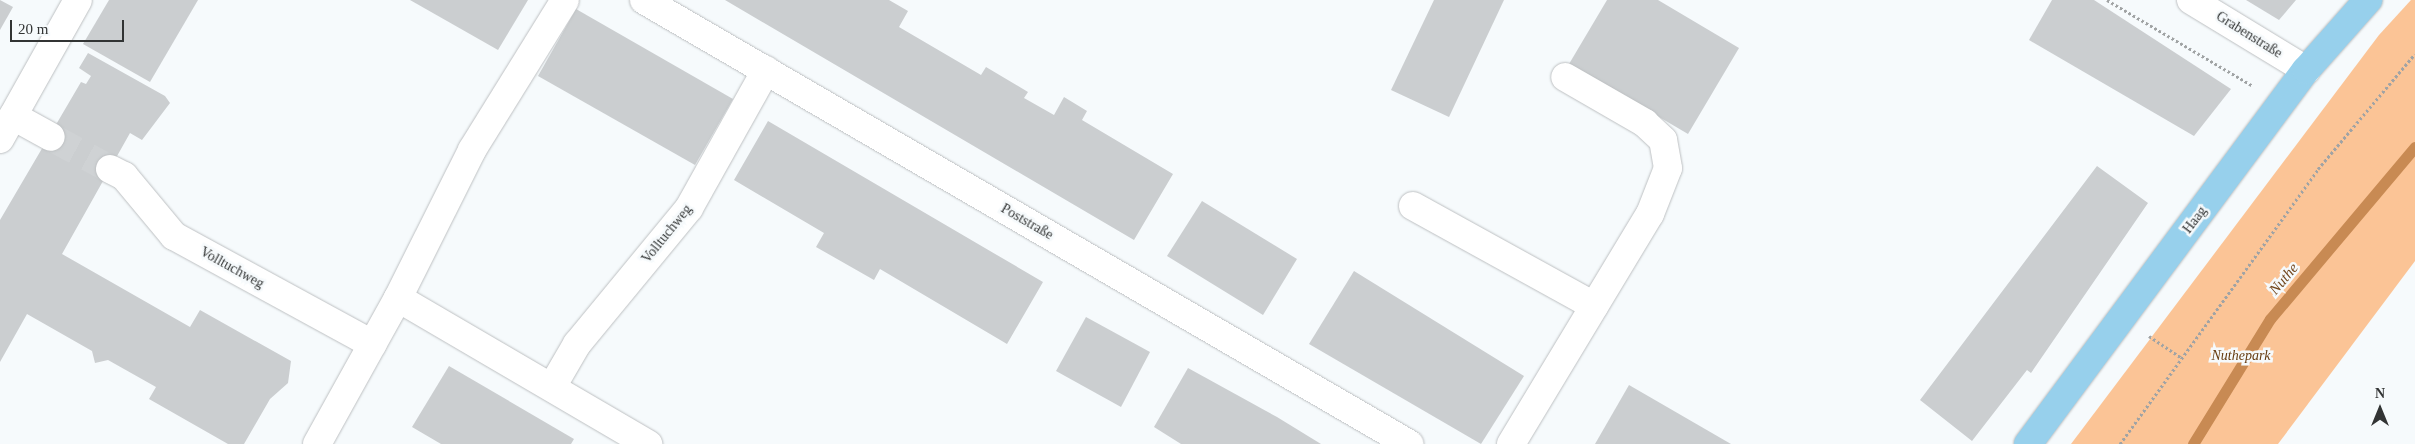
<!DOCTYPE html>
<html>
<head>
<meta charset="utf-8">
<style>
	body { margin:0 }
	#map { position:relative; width:2415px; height:444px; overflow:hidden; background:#f6fafc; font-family:"Times New Roman",serif }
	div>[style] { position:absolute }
	.green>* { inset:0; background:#fbc496 }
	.stream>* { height:11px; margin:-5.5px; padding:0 5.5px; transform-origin:5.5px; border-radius:5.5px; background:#c88a53 }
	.building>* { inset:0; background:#cbced0 }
	.minor-tunnel>* { height:28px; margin-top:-14px; transform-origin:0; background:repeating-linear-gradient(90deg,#cfd2d4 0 28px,transparent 0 42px) }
	.path>* { height:3px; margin-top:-1.5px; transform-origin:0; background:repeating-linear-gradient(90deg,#a0a3a4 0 2.5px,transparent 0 5px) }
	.roads { filter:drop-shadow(0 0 1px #bdc0c2) drop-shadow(0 0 1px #bdc0c2) }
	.minor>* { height:28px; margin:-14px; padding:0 14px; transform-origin:14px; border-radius:14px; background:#fff }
	.major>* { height:28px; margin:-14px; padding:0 14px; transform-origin:14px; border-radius:14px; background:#97d0ec }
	span { translate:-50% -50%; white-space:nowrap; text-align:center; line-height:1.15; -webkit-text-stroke:5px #f6fafc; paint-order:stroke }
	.street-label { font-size:14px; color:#323434 }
	.park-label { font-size:14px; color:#663c11; font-style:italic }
	.water-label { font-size:15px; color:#73481f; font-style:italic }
	.north { position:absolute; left:2355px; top:384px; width:50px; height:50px; -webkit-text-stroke:4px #f6fafc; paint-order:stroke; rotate:0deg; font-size:14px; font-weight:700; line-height:20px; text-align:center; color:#323434 }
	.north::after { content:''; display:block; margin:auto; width:18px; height:22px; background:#323434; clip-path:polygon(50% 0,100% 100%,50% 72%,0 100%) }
	.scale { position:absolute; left:10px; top:20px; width:114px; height:22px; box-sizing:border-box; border:2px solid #323434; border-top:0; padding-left:6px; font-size:15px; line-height:18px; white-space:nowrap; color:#323434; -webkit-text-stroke:4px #f6fafc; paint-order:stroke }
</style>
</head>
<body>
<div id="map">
	<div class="green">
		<div style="clip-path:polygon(2411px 0,2415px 0,2415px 261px,2278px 444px,2071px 444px,2379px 35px)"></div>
	</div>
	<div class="stream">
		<div style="left:2193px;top:444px;width:147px;rotate:-58.4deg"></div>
		<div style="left:2270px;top:319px;width:225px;rotate:-49.9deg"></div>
	</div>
	<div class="building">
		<div style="clip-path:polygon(0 0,13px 7px,0 30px)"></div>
		<div style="clip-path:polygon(109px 0,198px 0,150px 82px,83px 44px)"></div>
		<div style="clip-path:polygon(410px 0,528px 0,498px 50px)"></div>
		<div style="clip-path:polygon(725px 0,889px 0,908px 11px,899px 27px,981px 75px,986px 67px,1028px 92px,1024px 98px,1054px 115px,1064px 97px,1087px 111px,1082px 120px,1173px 174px,1134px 240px)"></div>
		<div style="clip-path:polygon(1434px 0,1504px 0,1449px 117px,1391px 90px)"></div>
		<div style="clip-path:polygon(1607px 0,1658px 0,1739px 48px,1688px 134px,1569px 64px)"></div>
		<div style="clip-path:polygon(2052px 0,2094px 0,2231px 89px,2194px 136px,2029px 40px)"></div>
		<div style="clip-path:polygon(2246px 0,2296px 0,2279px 20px)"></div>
		<div style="clip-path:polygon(576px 9px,733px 99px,695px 165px,538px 76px)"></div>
		<div style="clip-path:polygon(88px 53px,165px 96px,170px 103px,142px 140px,130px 133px,62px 254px,190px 327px,200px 310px,291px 361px,288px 383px,270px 399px,244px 444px,228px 444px,149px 399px,156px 387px,108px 360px,95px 363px,92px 351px,27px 314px,0 362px,0 220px,81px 82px,86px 84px,91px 76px,79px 68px)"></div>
		<div style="clip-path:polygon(768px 121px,1043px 282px,1007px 344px,880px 269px,874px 280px,816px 247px,824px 233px,734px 180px)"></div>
		<div style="clip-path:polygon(2097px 166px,2148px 203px,2031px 373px,2027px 370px,1972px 441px,1920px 400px)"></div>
		<div style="clip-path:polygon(1202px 201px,1297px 259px,1263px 315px,1167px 256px)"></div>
		<div style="clip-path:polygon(1354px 271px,1524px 376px,1481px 444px,1309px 344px)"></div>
		<div style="clip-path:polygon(1086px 317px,1150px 352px,1121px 407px,1056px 371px)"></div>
		<div style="clip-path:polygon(449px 366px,574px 439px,571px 444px,441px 444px,412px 427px)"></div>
		<div style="clip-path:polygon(1188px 368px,1277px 417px,1321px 444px,1181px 444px,1154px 427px)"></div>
		<div style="clip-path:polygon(1629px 385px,1731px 444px,1595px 444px)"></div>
	</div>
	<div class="minor-tunnel">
		<div style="left:51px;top:137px;width:67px;rotate:28.5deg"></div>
	</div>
	<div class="path">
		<div style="left:2107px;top:0;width:169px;rotate:30.5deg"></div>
		<div style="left:2149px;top:336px;width:40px;rotate:34deg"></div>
		<div style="left:2120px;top:444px;width:339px;rotate:-54.2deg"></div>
		<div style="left:2318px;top:169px;width:150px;rotate:-49.9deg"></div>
	</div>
	<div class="roads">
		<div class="minor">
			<div style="left:644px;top:0;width:885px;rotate:30.13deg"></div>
			<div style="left:2191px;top:0;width:135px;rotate:31.3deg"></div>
			<div style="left:13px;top:116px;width:43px;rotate:28.9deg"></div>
			<div style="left:0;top:139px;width:159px;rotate:-60.7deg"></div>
			<div style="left:110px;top:169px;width:16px;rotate:27deg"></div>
			<div style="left:124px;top:176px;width:78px;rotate:50.2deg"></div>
			<div style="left:174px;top:236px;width:226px;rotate:28.6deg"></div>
			<div style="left:1413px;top:206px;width:207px;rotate:28.9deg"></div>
			<div style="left:398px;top:298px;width:290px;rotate:30.3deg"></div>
			<div style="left:552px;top:387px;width:50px;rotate:-59.8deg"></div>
			<div style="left:577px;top:344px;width:176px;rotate:-50.5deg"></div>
			<div style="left:689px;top:208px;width:158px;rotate:-60.8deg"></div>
			<div style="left:317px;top:444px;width:167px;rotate:-61deg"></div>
			<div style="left:398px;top:298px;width:165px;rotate:-63.4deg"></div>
			<div style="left:472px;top:150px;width:176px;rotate:-58.2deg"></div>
			<div style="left:1511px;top:444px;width:269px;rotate:-58.9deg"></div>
			<div style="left:1650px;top:214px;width:49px;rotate:-68.6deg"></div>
			<div style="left:1668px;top:168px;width:28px;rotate:-100deg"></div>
			<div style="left:1663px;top:140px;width:25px;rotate:-137deg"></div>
			<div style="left:1645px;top:123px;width:92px;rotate:-150.1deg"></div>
		</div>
		<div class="major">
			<div style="left:2028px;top:444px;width:466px;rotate:-53.4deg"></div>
			<div style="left:2306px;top:70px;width:94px;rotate:-48.5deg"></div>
		</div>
	</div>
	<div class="street-label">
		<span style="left:2249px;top:35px;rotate:32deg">Grabenstraße</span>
		<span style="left:2195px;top:220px;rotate:-53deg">Haag</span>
		<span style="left:1027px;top:222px;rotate:30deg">Poststraße</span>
		<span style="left:667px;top:234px;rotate:-51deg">Volltuchweg</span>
		<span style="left:232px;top:268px;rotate:29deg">Volltuchweg</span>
	</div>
	<div class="park-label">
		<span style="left:2241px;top:356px">Nuthepark</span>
	</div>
	<div class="water-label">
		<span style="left:2284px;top:279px;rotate:-50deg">Nuthe</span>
	</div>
	<div class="north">N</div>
	<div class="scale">20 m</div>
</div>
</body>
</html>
